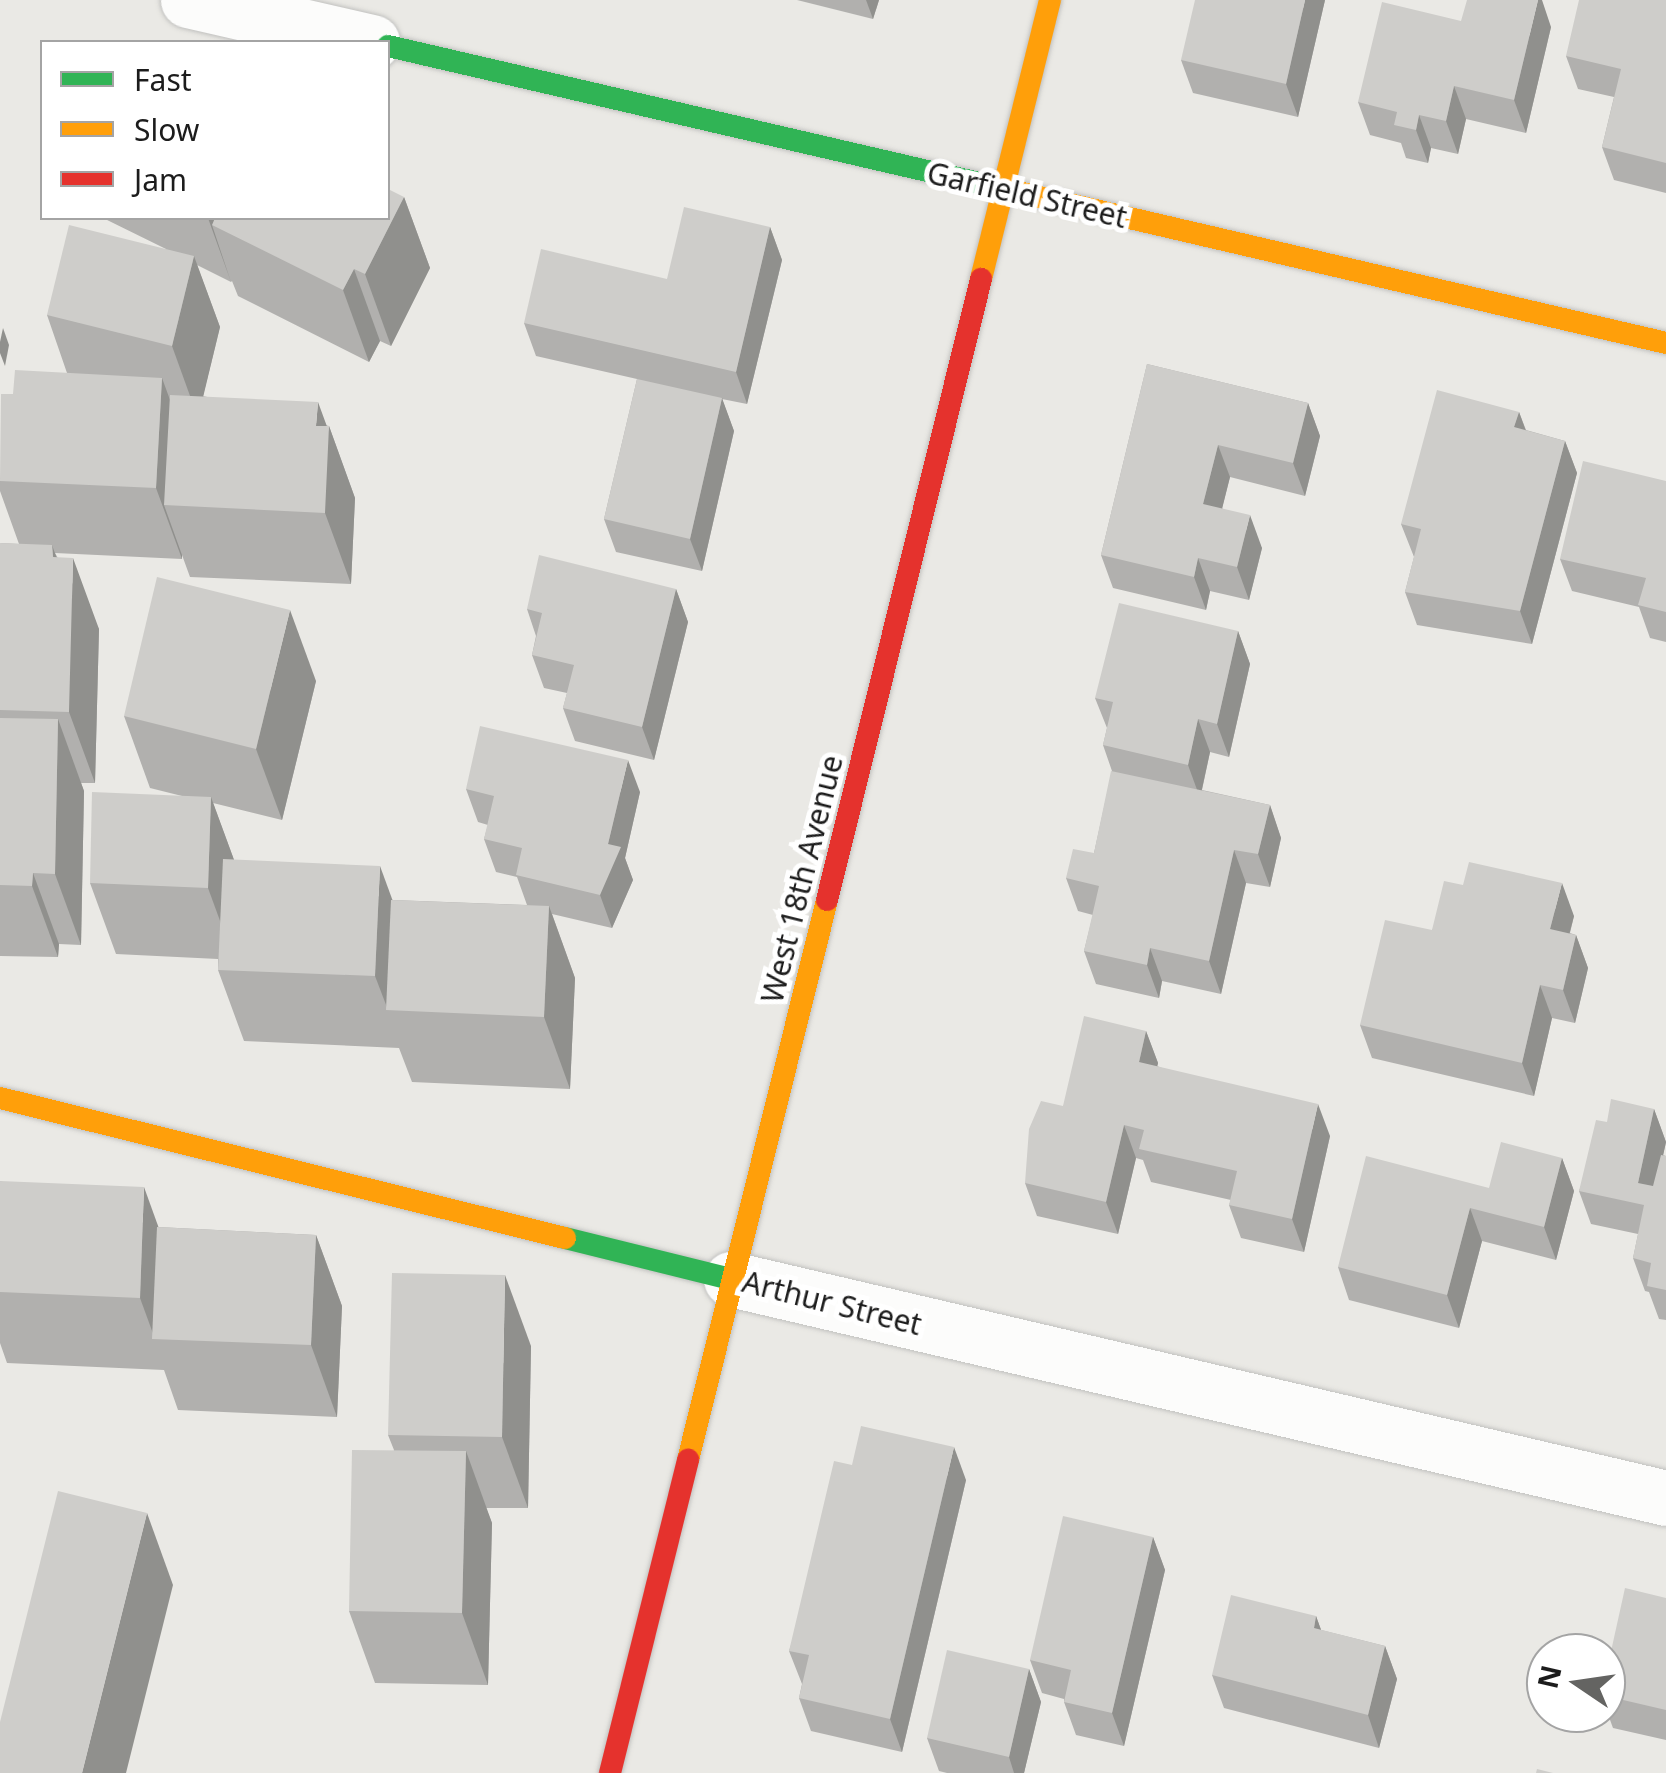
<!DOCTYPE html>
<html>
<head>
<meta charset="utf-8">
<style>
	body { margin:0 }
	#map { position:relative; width:1666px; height:1773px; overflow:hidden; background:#eae9e5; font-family:"Noto Sans",sans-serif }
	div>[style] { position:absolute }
	.roads { filter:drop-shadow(0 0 2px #c1c1bf) drop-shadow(0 0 2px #c1c1bf) }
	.street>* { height:55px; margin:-27.5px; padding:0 27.5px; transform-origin:27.5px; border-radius:27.5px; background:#fcfcfb }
	.fast>* { height:22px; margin:-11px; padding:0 11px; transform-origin:11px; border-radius:11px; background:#30b455 }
	.slow>* { height:22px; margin:-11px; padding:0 11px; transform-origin:11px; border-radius:11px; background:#ff9f0a }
	.jam>* { height:22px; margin:-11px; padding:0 11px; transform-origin:11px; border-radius:11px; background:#e5322d }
	.wall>* { inset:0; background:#b1b0ae }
	.shaded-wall>* { inset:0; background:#90908d }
	.building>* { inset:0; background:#cecdca }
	span { translate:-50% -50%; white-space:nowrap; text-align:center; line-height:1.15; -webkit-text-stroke:10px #fff; paint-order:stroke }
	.street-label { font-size:30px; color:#1c1c1c }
	.legend { position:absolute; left:40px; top:40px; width:350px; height:180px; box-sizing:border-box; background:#fff; border:2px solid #a4a4a4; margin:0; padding:12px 18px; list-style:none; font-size:30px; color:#1c1c1c }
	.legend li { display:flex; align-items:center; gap:20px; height:50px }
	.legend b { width:50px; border:2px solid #a4a4a4 }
	.north { position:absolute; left:1526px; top:1633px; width:100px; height:100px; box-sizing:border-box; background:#fff; border:2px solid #a4a4a4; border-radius:50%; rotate:283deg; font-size:28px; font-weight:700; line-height:40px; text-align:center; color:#1c1c1c }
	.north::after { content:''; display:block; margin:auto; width:35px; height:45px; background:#646462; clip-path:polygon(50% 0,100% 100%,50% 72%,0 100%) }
</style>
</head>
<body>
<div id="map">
	<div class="roads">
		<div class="street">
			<div style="left:188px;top:0;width:189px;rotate:12.9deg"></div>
			<div style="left:731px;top:1279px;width:960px;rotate:13.18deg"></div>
		</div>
		<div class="fast">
			<div style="left:388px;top:46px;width:633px;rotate:13.05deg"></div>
			<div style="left:565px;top:1238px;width:171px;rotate:13.9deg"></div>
		</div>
		<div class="slow">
			<div style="left:1005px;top:189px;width:679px;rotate:13.11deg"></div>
			<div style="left:981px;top:279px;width:287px;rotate:-76.1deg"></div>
			<div style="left:0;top:1098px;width:582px;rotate:13.92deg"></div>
			<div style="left:688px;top:1460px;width:577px;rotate:-76.06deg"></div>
		</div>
		<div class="jam">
			<div style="left:827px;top:900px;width:640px;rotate:-76.07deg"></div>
			<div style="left:610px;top:1773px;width:323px;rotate:-76deg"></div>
		</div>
	</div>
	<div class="wall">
		<div style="clip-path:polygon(797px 0,879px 0,873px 19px)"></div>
		<div style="clip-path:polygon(1325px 0,1298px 117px,1193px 93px,1181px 60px)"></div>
		<div style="clip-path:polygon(1666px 0,1666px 193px,1614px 180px,1602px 147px,1614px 97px,1578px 89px,1566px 56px)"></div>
		<div style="clip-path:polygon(1551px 27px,1526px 133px,1466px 119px,1458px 154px,1431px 148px,1428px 163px,1406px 158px,1401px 143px,1370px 135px,1358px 102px)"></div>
		<div style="clip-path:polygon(404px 197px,430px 268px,391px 346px,380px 341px,369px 362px,238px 296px,232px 281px,231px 282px,197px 265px,220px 327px,203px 396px,329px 426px,355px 498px,351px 584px,190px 577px,182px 555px,182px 559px,55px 553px,99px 629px,95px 783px,81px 783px,84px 791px,81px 945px,59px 944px,58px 957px,0 956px,0 543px,19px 544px,0 491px,0 481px,13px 394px,67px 373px,47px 315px,166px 249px,103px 218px,388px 218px)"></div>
		<div style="clip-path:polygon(770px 227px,782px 260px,747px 404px,722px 399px,734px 431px,702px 571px,616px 552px,604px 519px,637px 379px,536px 356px,524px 323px,667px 279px)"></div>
		<div style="clip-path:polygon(1147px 364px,1308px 403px,1320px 436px,1305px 496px,1230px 477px,1222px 508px,1262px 548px,1249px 600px,1210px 591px,1206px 610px,1113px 588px,1101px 555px)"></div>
		<div style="clip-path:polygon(1519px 412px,1526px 430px,1565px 441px,1577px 473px,1532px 644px,1417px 625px,1405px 592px,1414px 557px,1401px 524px)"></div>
		<div style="clip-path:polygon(1666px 481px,1666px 642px,1650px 638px,1639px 607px,1572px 591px,1560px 559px)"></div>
		<div style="clip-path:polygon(676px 589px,688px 622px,654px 760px,575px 741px,563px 708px,567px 693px,544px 688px,532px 655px,536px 636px,527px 609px)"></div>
		<div style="clip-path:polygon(1238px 631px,1250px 664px,1229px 757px,1210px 752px,1202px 790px,1270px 805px,1281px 838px,1270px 887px,1246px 883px,1221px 994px,1162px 981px,1159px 998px,1096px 984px,1084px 951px,1093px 915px,1078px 911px,1066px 878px,1094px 853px,1112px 771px,1103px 745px,1107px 728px,1095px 698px)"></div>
		<div style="clip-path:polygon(316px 681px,282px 820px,213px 803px,234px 860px,393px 900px,527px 905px,517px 877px,496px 872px,484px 839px,488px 825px,478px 822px,466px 789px,640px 792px,625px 858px,633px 880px,612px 928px,552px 914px,575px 978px,570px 1089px,412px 1082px,399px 1048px,244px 1041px,218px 970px,218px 959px,116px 954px,90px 883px,182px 796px,150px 788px,124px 716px)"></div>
		<div style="clip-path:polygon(1463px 885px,1574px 916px,1570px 933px,1576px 935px,1588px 968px,1575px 1023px,1552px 1018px,1534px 1096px,1372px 1058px,1360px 1025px,1432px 930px)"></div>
		<div style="clip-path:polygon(1146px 1031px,1158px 1063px,1157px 1066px,1330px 1136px,1304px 1252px,1241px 1238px,1229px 1205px,1231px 1200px,1151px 1182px,1143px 1160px,1136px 1158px,1118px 1234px,1037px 1216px,1025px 1183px,1063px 1106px)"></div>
		<div style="clip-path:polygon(1654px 1109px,1666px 1142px,1663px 1155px,1666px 1156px,1666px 1320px,1659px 1319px,1649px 1292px,1645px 1291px,1633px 1258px,1638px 1234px,1591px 1224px,1579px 1191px,1607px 1122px)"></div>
		<div style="clip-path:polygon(1562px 1158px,1574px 1191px,1556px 1260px,1482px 1241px,1459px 1328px,1349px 1300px,1338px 1267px,1489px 1188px)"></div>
		<div style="clip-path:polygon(0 1181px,158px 1227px,316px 1235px,342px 1306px,337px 1417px,178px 1410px,164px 1370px,7px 1363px,0 1343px)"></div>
		<div style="clip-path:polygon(531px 1346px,528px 1508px,486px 1508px,492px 1523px,488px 1685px,375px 1683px,349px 1611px,394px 1450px,388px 1435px)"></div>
		<div style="clip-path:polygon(852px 1465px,966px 1480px,902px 1752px,811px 1731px,799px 1698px,802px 1684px,789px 1651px)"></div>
		<div style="clip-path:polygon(1153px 1537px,1165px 1570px,1124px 1746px,1076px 1735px,1064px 1702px,1064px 1699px,1042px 1693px,1030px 1660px)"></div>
		<div style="clip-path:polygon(1666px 1598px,1666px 1740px,1613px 1728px,1606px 1709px,1606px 1674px)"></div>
		<div style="clip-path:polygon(1316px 1616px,1321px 1630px,1385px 1646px,1397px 1679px,1379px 1748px,1224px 1708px,1212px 1675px)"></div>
		<div style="clip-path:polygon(1029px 1669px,1041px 1702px,1024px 1773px,947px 1773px,939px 1771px,927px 1738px)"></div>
	</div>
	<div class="shaded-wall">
		<div style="clip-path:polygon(866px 0,879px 0,873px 19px)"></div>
		<div style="clip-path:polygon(1305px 0,1325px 0,1298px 117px,1286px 84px)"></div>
		<div style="clip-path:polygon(1538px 0,1542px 0,1551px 27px,1526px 133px,1514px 100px)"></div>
		<div style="clip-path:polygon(1454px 86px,1466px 119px,1458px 154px,1446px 121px)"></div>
		<div style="clip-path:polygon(1419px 115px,1431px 148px,1428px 163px,1416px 130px)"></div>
		<div style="clip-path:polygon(404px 197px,430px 268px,391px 346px,365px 274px)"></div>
		<div style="clip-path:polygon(208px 218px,263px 218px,212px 225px,231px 282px)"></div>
		<div style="clip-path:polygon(770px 227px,782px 260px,747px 404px,736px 372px)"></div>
		<div style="clip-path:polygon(194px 256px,220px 327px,198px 418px,172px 346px)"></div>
		<div style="clip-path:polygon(354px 269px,380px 341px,369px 362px,343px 290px)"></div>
		<div style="clip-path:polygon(3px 328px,9px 345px,5px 366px,0 353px,0 342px)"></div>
		<div style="clip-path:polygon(162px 378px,188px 449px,164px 505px,182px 555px,182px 559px,156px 488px)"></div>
		<div style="clip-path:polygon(722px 398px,734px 431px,702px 571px,690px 539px)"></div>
		<div style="clip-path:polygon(318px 402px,329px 432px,329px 426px,355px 498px,351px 584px,325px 513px,316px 426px)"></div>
		<div style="clip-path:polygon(1308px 403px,1320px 436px,1305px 496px,1293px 463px)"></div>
		<div style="clip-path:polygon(1519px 412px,1531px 445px,1514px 427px)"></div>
		<div style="clip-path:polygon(1565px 441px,1577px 473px,1532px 644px,1520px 611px)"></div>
		<div style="clip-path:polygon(1218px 445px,1230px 477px,1215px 537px,1203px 504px)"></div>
		<div style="clip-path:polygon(1250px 515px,1262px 548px,1249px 600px,1237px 567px)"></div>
		<div style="clip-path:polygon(52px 545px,72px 600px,73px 558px,99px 629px,95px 783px,69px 712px)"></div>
		<div style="clip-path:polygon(1198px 558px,1210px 591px,1206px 610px,1194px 577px)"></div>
		<div style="clip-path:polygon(676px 589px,688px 622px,654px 760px,642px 727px)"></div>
		<div style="clip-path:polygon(290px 610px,316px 681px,282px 820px,256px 749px)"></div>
		<div style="clip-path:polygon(1238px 631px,1250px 664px,1229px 757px,1217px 724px)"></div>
		<div style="clip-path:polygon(58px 719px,84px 791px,81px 945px,55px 874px)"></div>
		<div style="clip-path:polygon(1198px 719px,1210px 752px,1200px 798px,1188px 765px)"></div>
		<div style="clip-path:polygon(628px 760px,640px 792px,625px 858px,633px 880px,612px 928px,600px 895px,608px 844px)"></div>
		<div style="clip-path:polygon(211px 797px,237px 868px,234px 959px,208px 888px)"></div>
		<div style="clip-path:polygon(1270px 805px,1281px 838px,1270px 887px,1258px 854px)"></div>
		<div style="clip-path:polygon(1234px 850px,1246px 883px,1221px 994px,1209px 961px)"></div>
		<div style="clip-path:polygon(380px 866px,406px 937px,388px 1010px,375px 976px)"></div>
		<div style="clip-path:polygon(33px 873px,59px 944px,58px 957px,32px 886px)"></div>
		<div style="clip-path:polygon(1562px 883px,1574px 916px,1562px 962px,1550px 929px)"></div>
		<div style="clip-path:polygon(549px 906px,575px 978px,570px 1089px,544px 1017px)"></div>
		<div style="clip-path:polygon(1576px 935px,1588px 968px,1575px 1023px,1563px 990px)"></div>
		<div style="clip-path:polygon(1150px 948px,1162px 981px,1159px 998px,1147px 965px)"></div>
		<div style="clip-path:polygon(1540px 985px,1552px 1018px,1534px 1096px,1522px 1063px)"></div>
		<div style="clip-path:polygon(1146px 1031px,1158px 1063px,1151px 1095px,1139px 1062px)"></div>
		<div style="clip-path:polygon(1318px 1104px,1330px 1136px,1304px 1252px,1292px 1219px)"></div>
		<div style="clip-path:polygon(1654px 1109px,1666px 1142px,1650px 1216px,1638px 1183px)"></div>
		<div style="clip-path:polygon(1124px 1125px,1136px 1158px,1118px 1234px,1106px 1202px)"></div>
		<div style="clip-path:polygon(1562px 1158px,1574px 1191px,1556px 1260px,1544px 1227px)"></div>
		<div style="clip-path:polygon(144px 1187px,170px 1259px,155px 1339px,140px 1298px)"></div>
		<div style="clip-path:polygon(1470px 1208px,1482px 1241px,1459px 1328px,1447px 1295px)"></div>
		<div style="clip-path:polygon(316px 1235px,342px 1306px,337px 1417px,311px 1345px)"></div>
		<div style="clip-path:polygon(505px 1275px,531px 1346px,528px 1508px,502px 1437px)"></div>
		<div style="clip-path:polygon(954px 1447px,966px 1480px,902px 1752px,890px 1719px)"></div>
		<div style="clip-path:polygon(466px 1451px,492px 1523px,488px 1685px,462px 1613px)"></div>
		<div style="clip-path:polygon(147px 1513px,173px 1585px,126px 1773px,82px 1773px)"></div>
		<div style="clip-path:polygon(1153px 1537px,1165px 1570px,1124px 1746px,1112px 1713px)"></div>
		<div style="clip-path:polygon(1316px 1616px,1328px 1649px,1314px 1628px)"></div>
		<div style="clip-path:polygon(1385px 1646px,1397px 1679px,1379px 1748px,1368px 1715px)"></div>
		<div style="clip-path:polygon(1029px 1669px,1041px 1702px,1024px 1773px,1014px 1773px,1009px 1757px)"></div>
	</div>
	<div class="building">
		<div style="clip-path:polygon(1195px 0,1305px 0,1286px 84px,1181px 60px)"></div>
		<div style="clip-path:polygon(1467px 0,1538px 0,1514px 100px,1454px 86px,1446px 121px,1419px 115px,1416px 130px,1394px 125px,1397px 112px,1358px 102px,1382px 2px,1461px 21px)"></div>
		<div style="clip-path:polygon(1579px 0,1666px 0,1666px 163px,1602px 147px,1621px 69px,1566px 56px)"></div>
		<div style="clip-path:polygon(388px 189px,404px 197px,365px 274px,354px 269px,343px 290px,212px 225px,215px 218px,388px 218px)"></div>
		<div style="clip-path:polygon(684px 207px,770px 227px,736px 372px,524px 323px,541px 249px,667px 279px)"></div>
		<div style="clip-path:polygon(69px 225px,194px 256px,172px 346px,47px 315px)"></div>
		<div style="clip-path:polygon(1147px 364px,1308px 403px,1293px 463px,1218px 445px,1203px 504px,1250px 515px,1237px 567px,1198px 558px,1194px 577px,1101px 555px)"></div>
		<div style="clip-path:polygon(15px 370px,162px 378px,156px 488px,0 481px,1px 394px,13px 394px)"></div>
		<div style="clip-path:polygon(637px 379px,722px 398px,690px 539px,604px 519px)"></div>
		<div style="clip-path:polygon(1437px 390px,1519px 412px,1514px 427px,1565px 441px,1520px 611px,1405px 592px,1421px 529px,1401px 524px)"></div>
		<div style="clip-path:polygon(170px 395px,318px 402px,316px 426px,329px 426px,325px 513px,164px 505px)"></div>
		<div style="clip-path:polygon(1583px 461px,1666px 481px,1666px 612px,1638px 605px,1646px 578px,1560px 559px)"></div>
		<div style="clip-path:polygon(0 543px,52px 545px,53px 557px,73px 558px,69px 712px,0 710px)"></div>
		<div style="clip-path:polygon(539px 555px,676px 589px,642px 727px,563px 708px,574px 665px,532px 655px,542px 613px,527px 609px)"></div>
		<div style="clip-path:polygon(157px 577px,290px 610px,256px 749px,124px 716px)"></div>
		<div style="clip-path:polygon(1119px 603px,1238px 631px,1217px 724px,1198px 719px,1188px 765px,1103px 745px,1113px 702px,1095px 698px)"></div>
		<div style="clip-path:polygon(0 718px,58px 719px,55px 874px,33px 873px,32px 886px,0 885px)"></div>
		<div style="clip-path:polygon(480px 726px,628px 760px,608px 844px,621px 847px,600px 895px,516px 875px,522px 848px,484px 839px,494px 796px,466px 789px)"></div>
		<div style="clip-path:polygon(1111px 771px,1270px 805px,1258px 854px,1234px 850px,1209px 961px,1150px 948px,1147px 965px,1084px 951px,1099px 886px,1066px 878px,1073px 849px,1094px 853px)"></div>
		<div style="clip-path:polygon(92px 792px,211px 797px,208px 888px,90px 883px)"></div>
		<div style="clip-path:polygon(223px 859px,380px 866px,375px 976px,218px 970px)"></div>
		<div style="clip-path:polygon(1469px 862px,1562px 883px,1550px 929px,1576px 935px,1563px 990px,1540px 985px,1522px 1063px,1360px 1025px,1385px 920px,1432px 930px,1444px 881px,1463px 885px)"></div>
		<div style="clip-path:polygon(391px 900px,549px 906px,544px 1017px,386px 1010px)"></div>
		<div style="clip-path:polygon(1084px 1016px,1146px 1031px,1139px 1062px,1318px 1104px,1292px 1219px,1229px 1205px,1237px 1171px,1139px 1149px,1144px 1130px,1124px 1125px,1106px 1202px,1025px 1183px,1029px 1129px,1041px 1101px,1063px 1106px)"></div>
		<div style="clip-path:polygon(1611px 1099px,1654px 1109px,1638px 1183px,1653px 1186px,1661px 1155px,1666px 1156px,1666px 1290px,1647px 1286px,1651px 1263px,1633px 1258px,1644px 1205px,1579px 1191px,1596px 1120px,1607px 1122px)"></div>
		<div style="clip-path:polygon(1501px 1142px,1562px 1158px,1544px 1227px,1470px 1208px,1447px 1295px,1338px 1267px,1366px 1156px,1489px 1188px)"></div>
		<div style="clip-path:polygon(0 1181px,144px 1187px,140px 1298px,0 1292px)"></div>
		<div style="clip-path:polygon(157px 1227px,316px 1235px,311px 1345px,152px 1339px)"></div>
		<div style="clip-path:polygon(392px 1273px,505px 1275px,502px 1437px,388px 1435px)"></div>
		<div style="clip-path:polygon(861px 1426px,954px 1447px,890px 1719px,799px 1698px,809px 1655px,789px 1651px,834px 1461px,852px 1465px)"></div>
		<div style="clip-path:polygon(352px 1450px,466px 1451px,462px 1613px,349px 1611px)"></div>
		<div style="clip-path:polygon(58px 1491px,147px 1513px,82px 1773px,0 1773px,0 1722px)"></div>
		<div style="clip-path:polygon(1063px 1516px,1153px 1537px,1112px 1713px,1064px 1702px,1071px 1670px,1030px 1660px)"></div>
		<div style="clip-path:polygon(1625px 1588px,1666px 1598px,1666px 1710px,1606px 1696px,1606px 1674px)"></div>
		<div style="clip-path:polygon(1231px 1595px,1316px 1616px,1314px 1628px,1385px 1646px,1368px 1715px,1212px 1675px)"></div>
		<div style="clip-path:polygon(947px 1650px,1029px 1669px,1009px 1757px,927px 1738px)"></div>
		<div style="clip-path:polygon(1537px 1769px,1553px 1773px,1536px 1773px)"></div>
	</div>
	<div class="street-label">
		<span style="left:1027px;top:195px;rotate:13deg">Garfield Street</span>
		<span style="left:802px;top:879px;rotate:-76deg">West 18th Avenue</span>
		<span style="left:832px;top:1303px;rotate:14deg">Arthur Street</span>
	</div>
	<ul class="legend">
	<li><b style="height:12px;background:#30b455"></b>Fast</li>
	<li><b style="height:12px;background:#ff9f0a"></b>Slow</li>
	<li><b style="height:12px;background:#e5322d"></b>Jam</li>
	</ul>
	<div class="north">N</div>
</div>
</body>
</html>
